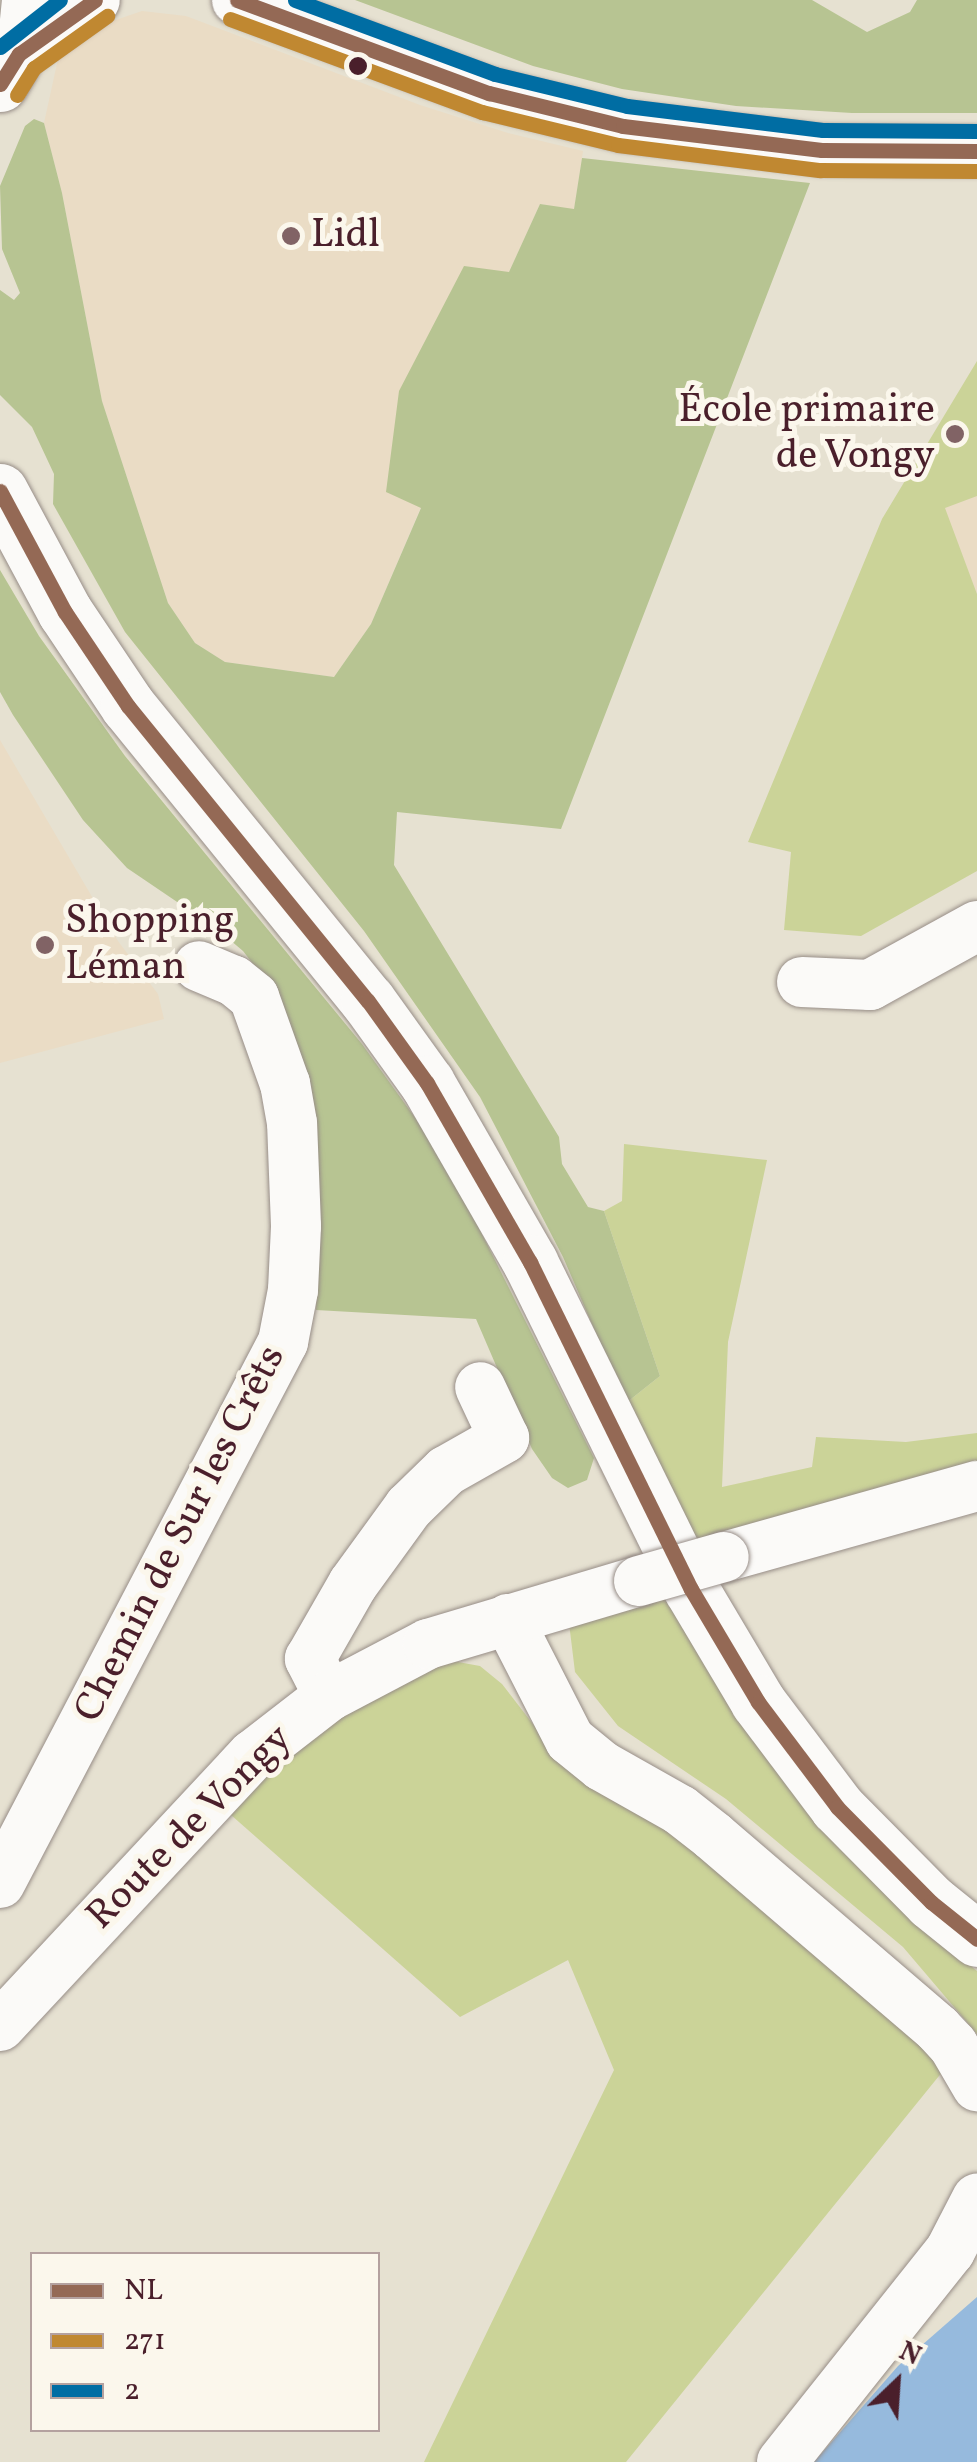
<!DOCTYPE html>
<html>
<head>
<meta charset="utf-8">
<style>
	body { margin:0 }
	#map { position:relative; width:977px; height:2462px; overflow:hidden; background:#e6e1d1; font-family:Vollkorn,serif }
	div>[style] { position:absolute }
	.built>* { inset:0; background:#eadcc5 }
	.green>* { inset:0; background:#cbd398 }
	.forest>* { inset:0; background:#b7c492 }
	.water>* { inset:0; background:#96badd }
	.roads { filter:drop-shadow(0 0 2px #978d87) drop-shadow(0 0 2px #978d87) }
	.minor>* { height:50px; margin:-25px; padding:0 25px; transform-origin:25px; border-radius:25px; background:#fbfaf8 }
	.major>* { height:55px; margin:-27.5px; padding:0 27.5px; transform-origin:27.5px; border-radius:27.5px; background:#fbfaf8 }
	.bridges { filter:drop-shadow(0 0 2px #978d87) drop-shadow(0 0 2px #978d87) }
	.minor-bridge>* { height:50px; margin:-25px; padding:0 25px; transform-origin:25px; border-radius:25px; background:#fbfaf8 }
	.bus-1>* { height:15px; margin:-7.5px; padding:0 7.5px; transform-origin:7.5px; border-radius:7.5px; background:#946955 }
	.bus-2>* { height:15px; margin:-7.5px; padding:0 7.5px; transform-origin:7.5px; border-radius:7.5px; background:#c08831 }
	.bus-3>* { height:15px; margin:-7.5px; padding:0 7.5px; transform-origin:7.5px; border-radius:7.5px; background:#006da3 }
	.dots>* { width:28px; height:28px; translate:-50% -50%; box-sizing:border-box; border:5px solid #fbf7ec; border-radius:50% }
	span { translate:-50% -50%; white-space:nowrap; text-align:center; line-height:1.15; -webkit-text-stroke:10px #fbf7ec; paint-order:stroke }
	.poi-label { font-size:40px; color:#4a1f2b }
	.left { translate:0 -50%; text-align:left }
	.right { translate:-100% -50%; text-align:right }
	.street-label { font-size:40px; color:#4a1f2b }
	.legend { position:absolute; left:30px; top:2252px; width:350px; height:180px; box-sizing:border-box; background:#fbf7ec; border:2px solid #b4a19f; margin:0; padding:12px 18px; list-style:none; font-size:30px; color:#4a1f2b }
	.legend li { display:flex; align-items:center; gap:20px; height:50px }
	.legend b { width:50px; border:2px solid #b4a19f }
	.north { position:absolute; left:847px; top:2332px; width:100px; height:100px; -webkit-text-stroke:8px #fbf7ec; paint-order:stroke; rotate:25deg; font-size:28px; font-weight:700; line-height:40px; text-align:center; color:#4a1f2b }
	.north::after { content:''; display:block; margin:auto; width:35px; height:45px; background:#4a1f2b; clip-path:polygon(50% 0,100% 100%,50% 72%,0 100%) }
</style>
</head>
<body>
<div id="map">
	<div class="built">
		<div style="clip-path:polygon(142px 11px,186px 16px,420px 105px,508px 133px,583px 151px,574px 210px,540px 204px,509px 272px,421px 507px,371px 624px,334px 677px,225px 662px,195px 643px,168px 603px,102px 401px,62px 193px,44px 123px,58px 59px,66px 50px,101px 25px)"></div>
		<div style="clip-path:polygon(977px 361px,977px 594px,944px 508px)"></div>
		<div style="clip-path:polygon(0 740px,118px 941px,158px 994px,164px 1019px,0 1063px)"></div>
	</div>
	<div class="green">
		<div style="clip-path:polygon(977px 361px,977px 496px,945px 508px,977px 594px,977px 871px,861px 936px,784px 930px,791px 852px,748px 842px,882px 519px)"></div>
		<div style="clip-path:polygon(624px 1144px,767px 1160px,728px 1342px,722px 1487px,812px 1467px,816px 1437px,906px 1442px,977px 1433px,977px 1462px,694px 1540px,626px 1403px,660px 1376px,604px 1211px,622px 1201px)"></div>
		<div style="clip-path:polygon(666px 1597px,925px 1929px,977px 1971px,977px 2034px,903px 1947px,726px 1799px,618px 1726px,575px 1672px,569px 1623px)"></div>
		<div style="clip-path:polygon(447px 1660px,480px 1666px,502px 1684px,546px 1741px,663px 1819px,908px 2032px,943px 2071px,626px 2462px,424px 2462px,614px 2070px,568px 1960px,460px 2017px,231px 1815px,265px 1776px,357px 1704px)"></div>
	</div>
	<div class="forest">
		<div style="clip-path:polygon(355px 0,812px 0,867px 32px,910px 12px,917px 0,977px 0,977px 113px,852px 113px,736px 106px,622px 89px,533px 66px)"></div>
		<div style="clip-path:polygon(34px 119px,44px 123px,62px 193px,102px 401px,168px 603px,195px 643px,225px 662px,334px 677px,371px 624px,421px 508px,386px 492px,399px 391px,464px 266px,509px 272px,540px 204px,574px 209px,582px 158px,810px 183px,561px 829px,397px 812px,394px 865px,559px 1137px,562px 1164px,588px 1207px,604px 1211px,660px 1376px,626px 1403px,563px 1257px,480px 1097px,364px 931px,125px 632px,53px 504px,54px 474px,32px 427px,0 395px,0 290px,14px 300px,20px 293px,2px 249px,0 186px,25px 126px)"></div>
		<div style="clip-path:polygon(0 570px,39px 636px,125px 756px,362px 1044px,416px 1119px,464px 1198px,594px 1458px,587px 1480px,568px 1488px,552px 1478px,532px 1449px,476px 1319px,316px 1310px,318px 1225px,264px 978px,243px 951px,217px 929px,127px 868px,83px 820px,13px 715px,0 692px)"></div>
	</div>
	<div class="water">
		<div style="clip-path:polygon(977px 2297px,977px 2462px,814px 2462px,898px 2366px)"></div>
	</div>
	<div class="roads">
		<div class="minor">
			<div style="left:237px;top:0;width:269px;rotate:20.3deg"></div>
			<div style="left:489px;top:93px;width:138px;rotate:13.8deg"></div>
			<div style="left:623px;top:126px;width:200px;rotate:6.9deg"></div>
			<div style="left:822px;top:150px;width:155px;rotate:0.4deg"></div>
			<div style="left:19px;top:54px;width:93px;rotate:-35.4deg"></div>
			<div style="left:802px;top:982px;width:68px;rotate:2.5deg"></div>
			<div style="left:870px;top:985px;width:122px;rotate:-28.9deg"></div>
			<div style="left:724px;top:1557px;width:263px;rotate:-15.7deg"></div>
			<div style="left:508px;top:1619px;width:136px;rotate:62.9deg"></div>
			<div style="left:570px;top:1740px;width:41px;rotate:39.1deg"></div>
			<div style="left:602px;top:1766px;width:90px;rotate:29.4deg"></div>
			<div style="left:680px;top:1810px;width:42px;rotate:38.2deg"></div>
			<div style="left:713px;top:1836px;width:296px;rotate:40.6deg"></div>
			<div style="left:938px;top:2029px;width:22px;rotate:47deg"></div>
			<div style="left:953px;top:2045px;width:48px;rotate:59.7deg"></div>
			<div style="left:329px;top:1696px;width:42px;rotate:-117.2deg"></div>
			<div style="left:310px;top:1659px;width:86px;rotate:-60.2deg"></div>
			<div style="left:353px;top:1584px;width:95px;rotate:-54deg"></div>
			<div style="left:409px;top:1507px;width:52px;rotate:-44.2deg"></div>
			<div style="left:446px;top:1471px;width:67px;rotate:-29.6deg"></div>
			<div style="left:504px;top:1438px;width:56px;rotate:-115.2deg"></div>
			<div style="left:0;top:1883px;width:611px;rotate:-62.39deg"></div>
			<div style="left:283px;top:1342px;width:53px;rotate:-79.1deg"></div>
			<div style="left:293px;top:1290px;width:64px;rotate:-87.3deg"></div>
			<div style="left:296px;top:1226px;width:103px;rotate:-92.2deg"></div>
			<div style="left:292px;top:1123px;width:40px;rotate:-100deg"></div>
			<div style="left:285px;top:1084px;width:92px;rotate:-109.6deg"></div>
			<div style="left:254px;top:997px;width:26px;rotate:-141deg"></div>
			<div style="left:234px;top:981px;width:38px;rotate:-157deg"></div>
			<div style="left:0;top:2026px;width:371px;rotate:-47deg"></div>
			<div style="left:253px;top:1755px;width:96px;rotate:-37.8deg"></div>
			<div style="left:329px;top:1696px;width:112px;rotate:-27.7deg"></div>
			<div style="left:428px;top:1644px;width:220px;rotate:-16.6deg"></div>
			<div style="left:782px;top:2462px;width:270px;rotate:-51.5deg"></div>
			<div style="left:950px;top:2251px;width:59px;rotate:-62.6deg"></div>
		</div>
		<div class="major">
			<div style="left:0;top:84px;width:51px;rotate:-60.4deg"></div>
			<div style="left:25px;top:40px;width:40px;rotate:-84.3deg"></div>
			<div style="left:0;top:491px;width:137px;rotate:61.8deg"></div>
			<div style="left:65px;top:612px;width:113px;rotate:56.2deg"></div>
			<div style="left:128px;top:706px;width:380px;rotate:50.9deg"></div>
			<div style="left:368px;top:1001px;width:101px;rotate:54.3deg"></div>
			<div style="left:427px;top:1083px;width:207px;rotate:60.1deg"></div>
			<div style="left:530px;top:1262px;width:364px;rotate:63.8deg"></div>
			<div style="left:691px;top:1589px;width:131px;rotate:59.3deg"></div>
			<div style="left:758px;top:1702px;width:131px;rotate:53deg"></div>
			<div style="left:837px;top:1807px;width:134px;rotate:45.3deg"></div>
			<div style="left:931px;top:1902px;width:59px;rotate:38.8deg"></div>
		</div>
	</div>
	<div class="bridges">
		<div class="minor-bridge">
			<div style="left:639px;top:1581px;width:88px;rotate:-15.8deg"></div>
		</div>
	</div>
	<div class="bus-1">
		<div style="left:237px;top:0;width:269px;rotate:20.3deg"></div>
		<div style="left:489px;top:93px;width:138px;rotate:13.8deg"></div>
		<div style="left:623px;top:126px;width:200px;rotate:6.9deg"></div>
		<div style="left:822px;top:150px;width:155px;rotate:0.4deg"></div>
		<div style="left:0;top:84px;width:36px;rotate:-58deg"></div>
		<div style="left:19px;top:54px;width:93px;rotate:-35.4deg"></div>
		<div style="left:0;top:491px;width:137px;rotate:61.8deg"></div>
		<div style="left:65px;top:612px;width:113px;rotate:56.2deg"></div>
		<div style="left:128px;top:706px;width:380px;rotate:50.9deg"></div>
		<div style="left:368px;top:1001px;width:101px;rotate:54.3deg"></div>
		<div style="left:427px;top:1083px;width:207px;rotate:60.1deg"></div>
		<div style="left:530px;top:1262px;width:364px;rotate:63.8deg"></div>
		<div style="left:691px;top:1589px;width:131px;rotate:59.3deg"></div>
		<div style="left:758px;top:1702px;width:131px;rotate:53deg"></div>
		<div style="left:837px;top:1807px;width:134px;rotate:45.3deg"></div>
		<div style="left:931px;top:1902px;width:59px;rotate:38.8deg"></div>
	</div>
	<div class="bus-2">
		<div style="left:230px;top:19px;width:269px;rotate:20.3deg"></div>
		<div style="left:482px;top:112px;width:140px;rotate:13.6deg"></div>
		<div style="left:618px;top:145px;width:204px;rotate:7.1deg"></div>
		<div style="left:820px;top:170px;width:157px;rotate:0.4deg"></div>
		<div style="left:17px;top:95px;width:32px;rotate:-58deg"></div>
		<div style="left:34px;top:68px;width:90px;rotate:-35.5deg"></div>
	</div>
	<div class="bus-3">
		<div style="left:295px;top:0;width:213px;rotate:20.3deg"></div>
		<div style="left:495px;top:74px;width:136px;rotate:13.6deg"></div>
		<div style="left:627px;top:106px;width:197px;rotate:7deg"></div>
		<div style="left:823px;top:130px;width:154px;rotate:0.4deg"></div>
		<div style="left:0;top:47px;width:76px;rotate:-38.1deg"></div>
	</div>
	<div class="dots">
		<div style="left:358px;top:66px;background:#4a1f2b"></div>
		<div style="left:291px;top:236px;background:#816365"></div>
		<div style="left:955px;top:434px;background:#816365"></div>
		<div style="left:45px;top:945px;background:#816365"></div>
	</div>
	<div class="poi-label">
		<span class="left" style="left:311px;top:236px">Lidl</span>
		<span class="right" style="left:935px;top:434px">École primaire<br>de Vongy</span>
		<span class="left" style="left:65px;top:945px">Shopping<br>Léman</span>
	</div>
	<div class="street-label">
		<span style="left:181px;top:1534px;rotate:-63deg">Chemin de Sur les Crêts</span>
		<span style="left:190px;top:1828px;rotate:-45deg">Route de Vongy</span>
	</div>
	<ul class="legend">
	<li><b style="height:12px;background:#946955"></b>NL</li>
	<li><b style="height:12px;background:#c08831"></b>271</li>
	<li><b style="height:12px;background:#006da3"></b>2</li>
	</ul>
	<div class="north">N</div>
</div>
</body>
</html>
